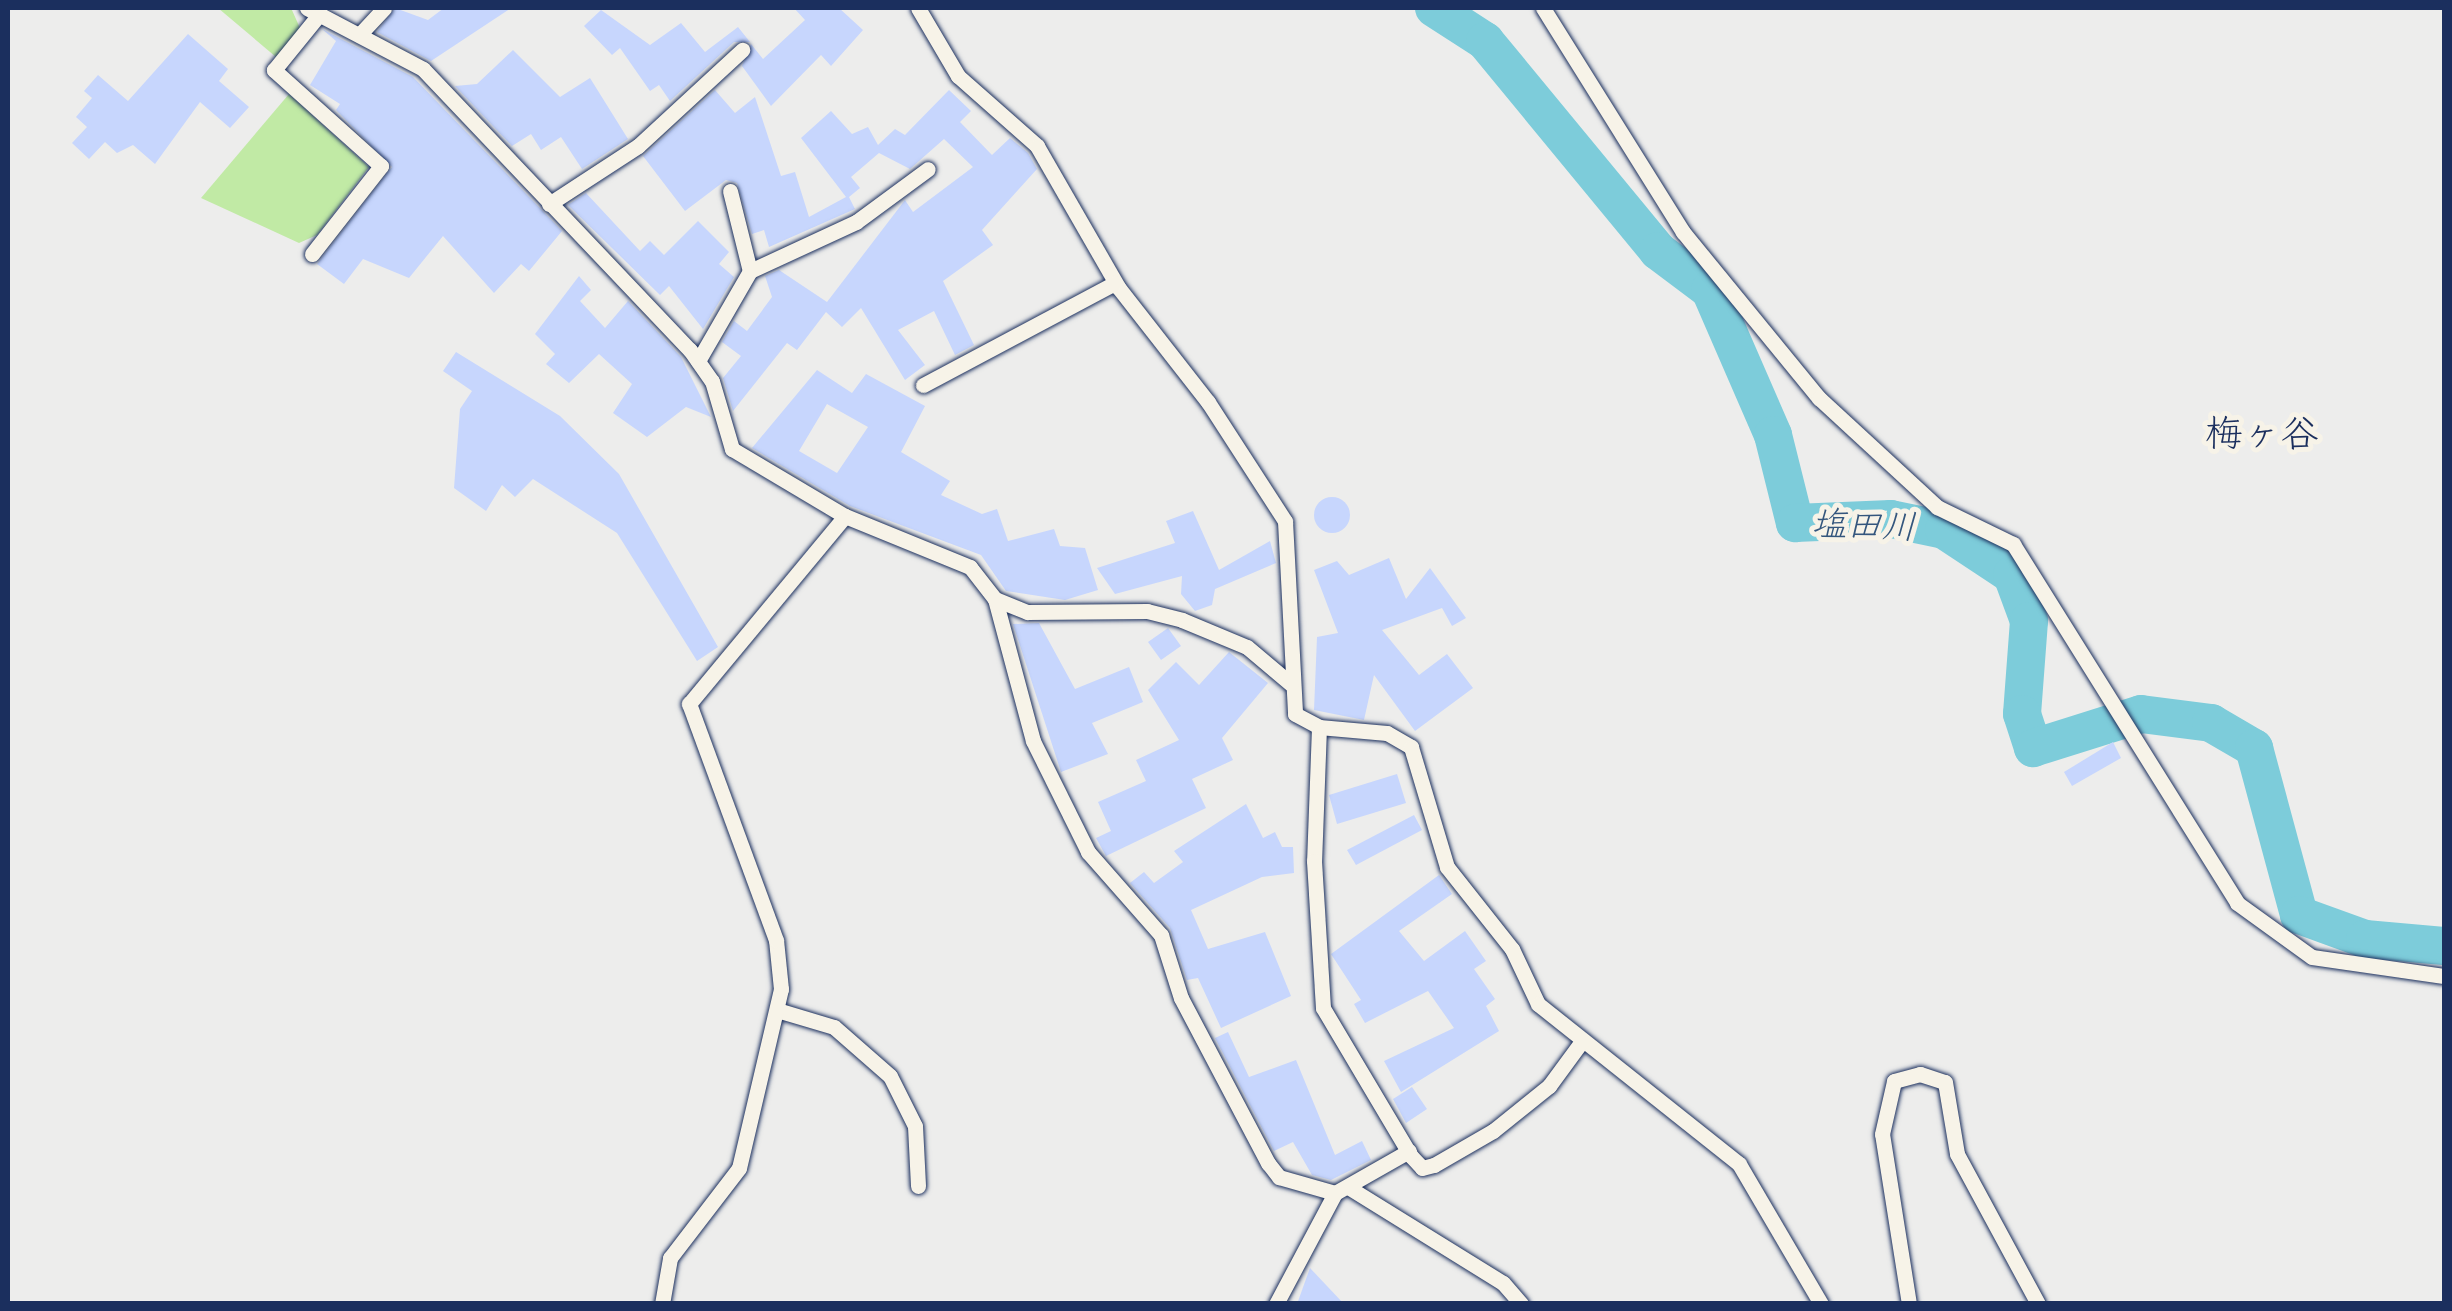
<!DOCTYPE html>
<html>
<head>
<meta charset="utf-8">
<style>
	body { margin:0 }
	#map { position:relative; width:2452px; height:1311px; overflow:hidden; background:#ededec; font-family:"Patrick Hand","Klee One",sans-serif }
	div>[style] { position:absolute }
	.green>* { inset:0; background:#c1eaa5 }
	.river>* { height:38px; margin:-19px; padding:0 19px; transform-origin:19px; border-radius:19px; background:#7dccda }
	.building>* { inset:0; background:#c7d6fd }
	.round { border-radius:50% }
	.roads { filter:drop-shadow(0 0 2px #1b2f5e) drop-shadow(0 0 2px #1b2f5e) }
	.street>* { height:15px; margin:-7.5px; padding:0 7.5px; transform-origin:7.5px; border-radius:7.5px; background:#f7f3e8 }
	span { translate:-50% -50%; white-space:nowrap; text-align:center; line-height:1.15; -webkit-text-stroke:10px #f7f3e8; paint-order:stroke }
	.water-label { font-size:35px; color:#34567d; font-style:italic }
	.quarter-label { font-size:38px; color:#1b2f5e }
	.frame { position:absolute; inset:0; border:10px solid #1b2f5e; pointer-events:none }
</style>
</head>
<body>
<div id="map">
	<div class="green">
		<div style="clip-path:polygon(218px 8px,291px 8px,300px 28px,276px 57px)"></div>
		<div style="clip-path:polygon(289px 94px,369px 167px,317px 235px,299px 243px,201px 198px)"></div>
	</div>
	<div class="river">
		<div style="left:1434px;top:8px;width:61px;rotate:32.9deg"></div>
		<div style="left:1485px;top:41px;width:272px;rotate:50.5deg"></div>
		<div style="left:1658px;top:251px;width:65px;rotate:36.9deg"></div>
		<div style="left:1710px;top:290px;width:158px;rotate:66.5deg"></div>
		<div style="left:1773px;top:435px;width:91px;rotate:76deg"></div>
		<div style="left:1795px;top:523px;width:96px;rotate:-2.4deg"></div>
		<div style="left:1891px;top:519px;width:54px;rotate:11.7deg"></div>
		<div style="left:1944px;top:530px;width:82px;rotate:33.5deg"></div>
		<div style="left:2012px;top:575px;width:49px;rotate:69.7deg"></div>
		<div style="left:2029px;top:621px;width:93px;rotate:94.3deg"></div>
		<div style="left:2022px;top:714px;width:36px;rotate:72deg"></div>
		<div style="left:2033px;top:748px;width:113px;rotate:-17.5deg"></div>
		<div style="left:2141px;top:714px;width:71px;rotate:7.3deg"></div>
		<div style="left:2211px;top:723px;width:50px;rotate:30.2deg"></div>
		<div style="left:2254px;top:748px;width:173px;rotate:74.9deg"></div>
		<div style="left:2299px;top:915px;width:70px;rotate:20deg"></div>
		<div style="left:2365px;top:939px;width:79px;rotate:5.1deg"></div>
	</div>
	<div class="building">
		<div style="clip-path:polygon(395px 8px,428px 20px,444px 8px,511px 8px,431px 61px,377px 32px)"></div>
		<div style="clip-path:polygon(794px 8px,839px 8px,863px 30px,831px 66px,821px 55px,771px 106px,742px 66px,751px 44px,763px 59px,805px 20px)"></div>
		<div style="clip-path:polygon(601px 10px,650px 45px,681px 23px,705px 52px,738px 27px,750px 42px,734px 42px,670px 101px,659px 85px,650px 91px,620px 48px,612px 55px,584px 26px)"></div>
		<div style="clip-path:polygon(322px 29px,413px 77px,562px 231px,529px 271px,521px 264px,494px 293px,443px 236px,409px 278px,363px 259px,344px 284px,317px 264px,392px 167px,336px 110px,340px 104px,310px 85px,336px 41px)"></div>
		<div style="clip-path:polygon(188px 34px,228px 69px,219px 81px,249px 107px,230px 128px,200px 102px,155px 164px,133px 145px,117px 153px,105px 142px,89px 159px,72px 143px,87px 127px,76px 117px,92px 98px,84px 91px,98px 75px,128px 101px)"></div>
		<div style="clip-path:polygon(513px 50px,560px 97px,590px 78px,628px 139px,582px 169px,561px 137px,541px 150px,531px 134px,512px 146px,455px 86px,477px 84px)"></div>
		<div style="clip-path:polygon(715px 90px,735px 113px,755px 97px,781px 176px,795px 172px,809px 217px,846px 197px,801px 138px,831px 111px,852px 134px,868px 127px,878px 145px,895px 129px,905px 135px,949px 90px,971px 111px,960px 122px,992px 155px,1010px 138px,1028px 153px,1037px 169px,982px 230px,993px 245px,943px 281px,974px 345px,955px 355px,934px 311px,898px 330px,925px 365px,905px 380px,861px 308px,842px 327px,826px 312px,797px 350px,787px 343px,733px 411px,723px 378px,741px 356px,722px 342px,734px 321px,747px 331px,772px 297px,765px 276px,779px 270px,827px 302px,905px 200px,913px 212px,973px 167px,944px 139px,910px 169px,879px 153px,851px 177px,860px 188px,849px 197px,855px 209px,769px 247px,764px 230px,752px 234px,737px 183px,726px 180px,685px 211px,643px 156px)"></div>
		<div style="clip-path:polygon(586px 193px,640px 251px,650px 241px,664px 255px,698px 221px,729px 252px,719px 264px,734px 277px,703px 329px,669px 286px,660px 295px,568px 205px)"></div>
		<div style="clip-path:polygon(579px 276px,591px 290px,580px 301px,605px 328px,628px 301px,681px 357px,711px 417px,686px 407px,647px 437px,613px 413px,632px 384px,599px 354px,569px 383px,546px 364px,555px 354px,535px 334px)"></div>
		<div style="clip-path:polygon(456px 352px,560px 416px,619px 474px,718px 647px,697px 661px,617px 533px,533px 479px,515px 497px,502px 485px,486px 511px,454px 488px,460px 409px,472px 391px,443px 371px)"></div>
		<div style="clip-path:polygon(evenodd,817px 370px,852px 393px,866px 374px,925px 406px,901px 452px,950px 481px,941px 495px,982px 514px,997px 509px,1008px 541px,1054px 529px,1060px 546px,1085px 548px,1098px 590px,1065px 600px,1006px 591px,981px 555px,850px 506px,752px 448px,817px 370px,827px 404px,868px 427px,837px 473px,799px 451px,827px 404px)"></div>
		<div class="round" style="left:1314px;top:497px;width:36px;height:36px"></div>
		<div style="clip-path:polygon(1193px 511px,1219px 570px,1270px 541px,1276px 563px,1215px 589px,1212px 605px,1195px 611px,1181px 594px,1182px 576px,1115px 594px,1097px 568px,1175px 543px,1166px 521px)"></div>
		<div style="clip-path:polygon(1389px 558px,1406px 599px,1430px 568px,1466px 618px,1452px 626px,1442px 608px,1382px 630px,1419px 675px,1447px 654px,1473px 688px,1415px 731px,1374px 675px,1364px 720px,1314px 710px,1317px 637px,1338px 633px,1314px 570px,1337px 561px,1349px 575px)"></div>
		<div style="clip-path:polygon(1039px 623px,1075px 689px,1129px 667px,1143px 702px,1092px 723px,1108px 754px,1061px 772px,1013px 624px)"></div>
		<div style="clip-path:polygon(1168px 628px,1181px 646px,1161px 660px,1148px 642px)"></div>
		<div style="clip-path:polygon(1229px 652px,1268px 683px,1222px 738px,1233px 760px,1192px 779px,1206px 808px,1106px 856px,1096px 838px,1111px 831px,1098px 802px,1146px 781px,1136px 760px,1179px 740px,1148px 690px,1176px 662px,1199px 685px)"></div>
		<div style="clip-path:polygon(2113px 742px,2121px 758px,2072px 786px,2064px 772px)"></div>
		<div style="clip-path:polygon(1397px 774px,1406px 803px,1337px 824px,1329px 795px)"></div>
		<div style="clip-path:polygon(1246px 804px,1263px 838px,1275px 832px,1282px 847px,1293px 847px,1294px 873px,1262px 877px,1191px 910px,1208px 949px,1265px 932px,1291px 996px,1221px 1028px,1198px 978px,1187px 980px,1170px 928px,1130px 883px,1144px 872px,1154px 883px,1183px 862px,1174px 851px)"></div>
		<div style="clip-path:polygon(1414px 815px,1422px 830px,1356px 865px,1347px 850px)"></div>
		<div style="clip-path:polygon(1439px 875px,1452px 894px,1399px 931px,1424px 961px,1465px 931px,1486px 961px,1474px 969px,1495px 999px,1486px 1006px,1499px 1031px,1401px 1092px,1384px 1061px,1454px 1028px,1428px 991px,1365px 1023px,1354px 1004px,1361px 1000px,1331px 954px)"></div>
		<div style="clip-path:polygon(1228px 1032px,1249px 1077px,1296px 1060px,1335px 1155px,1362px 1141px,1371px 1160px,1331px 1180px,1312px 1175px,1293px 1142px,1274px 1151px,1215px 1038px)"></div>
		<div style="clip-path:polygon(1412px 1087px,1427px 1109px,1406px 1123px,1393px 1099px)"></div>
		<div style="clip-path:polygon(1310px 1268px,1344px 1304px,1297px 1304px)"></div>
	</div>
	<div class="roads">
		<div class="street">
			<div style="left:307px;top:8px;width:131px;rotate:27.7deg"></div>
			<div style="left:423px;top:69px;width:388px;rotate:46.5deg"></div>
			<div style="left:690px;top:350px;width:38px;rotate:55deg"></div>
			<div style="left:712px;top:381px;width:71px;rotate:73.6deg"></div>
			<div style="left:732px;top:449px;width:131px;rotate:30.7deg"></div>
			<div style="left:845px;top:516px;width:135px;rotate:22.2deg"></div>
			<div style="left:970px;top:567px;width:41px;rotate:52deg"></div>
			<div style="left:995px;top:599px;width:147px;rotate:75deg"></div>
			<div style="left:1033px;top:741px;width:124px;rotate:63.6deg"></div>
			<div style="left:1088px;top:852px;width:111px;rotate:48.7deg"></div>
			<div style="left:1161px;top:935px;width:66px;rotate:72.4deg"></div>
			<div style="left:1181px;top:998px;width:187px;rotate:62.2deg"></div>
			<div style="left:1268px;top:1163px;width:18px;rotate:52deg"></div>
			<div style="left:1279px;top:1177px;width:58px;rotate:15.9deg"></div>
			<div style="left:918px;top:8px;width:79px;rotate:59.5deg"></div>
			<div style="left:958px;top:76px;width:106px;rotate:41.5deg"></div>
			<div style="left:1037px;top:146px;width:163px;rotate:60.1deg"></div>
			<div style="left:1118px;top:287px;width:146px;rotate:52deg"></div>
			<div style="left:1208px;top:402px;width:142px;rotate:57.1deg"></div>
			<div style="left:1285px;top:521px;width:193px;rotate:87deg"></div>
			<div style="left:1295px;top:714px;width:27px;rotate:28deg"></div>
			<div style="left:1319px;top:727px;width:68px;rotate:5deg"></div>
			<div style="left:1387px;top:733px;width:28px;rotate:30deg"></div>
			<div style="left:1411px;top:747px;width:125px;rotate:73.3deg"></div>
			<div style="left:1447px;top:867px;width:105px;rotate:51.6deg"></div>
			<div style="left:1512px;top:949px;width:61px;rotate:64.7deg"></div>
			<div style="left:1538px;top:1004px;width:257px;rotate:38.5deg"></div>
			<div style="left:1739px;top:1164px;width:162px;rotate:59.6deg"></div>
			<div style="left:1543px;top:8px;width:264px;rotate:58deg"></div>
			<div style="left:1683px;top:232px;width:215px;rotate:50.7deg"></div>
			<div style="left:1819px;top:398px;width:161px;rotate:42.7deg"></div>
			<div style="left:1937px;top:507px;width:85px;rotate:26deg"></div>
			<div style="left:2013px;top:544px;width:423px;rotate:58deg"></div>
			<div style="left:2237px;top:903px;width:92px;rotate:35.8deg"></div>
			<div style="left:2312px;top:957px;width:133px;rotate:8.2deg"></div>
			<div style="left:360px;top:34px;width:35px;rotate:-47deg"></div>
			<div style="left:730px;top:191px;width:82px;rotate:76deg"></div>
			<div style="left:549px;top:204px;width:106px;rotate:-33.1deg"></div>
			<div style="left:638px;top:146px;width:142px;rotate:-42.7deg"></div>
			<div style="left:312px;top:254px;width:112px;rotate:-51.9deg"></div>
			<div style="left:381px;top:166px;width:144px;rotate:-138.1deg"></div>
			<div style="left:274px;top:70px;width:68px;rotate:-50.9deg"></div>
			<div style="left:698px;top:361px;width:104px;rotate:-60deg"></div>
			<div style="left:750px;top:271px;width:117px;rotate:-24.8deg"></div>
			<div style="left:856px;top:222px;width:89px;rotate:-36.4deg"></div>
			<div style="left:923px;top:385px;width:217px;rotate:-28deg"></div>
			<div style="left:995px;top:599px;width:35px;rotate:22deg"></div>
			<div style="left:1027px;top:612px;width:120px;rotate:-0.5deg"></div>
			<div style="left:1147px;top:611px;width:36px;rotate:14deg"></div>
			<div style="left:1182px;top:620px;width:70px;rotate:22.6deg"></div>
			<div style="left:1247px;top:647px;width:57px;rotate:40.1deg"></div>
			<div style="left:1319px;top:727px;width:134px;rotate:92.1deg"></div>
			<div style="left:1314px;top:861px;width:147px;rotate:86.5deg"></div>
			<div style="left:1323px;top:1008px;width:172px;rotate:59.3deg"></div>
			<div style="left:1411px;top:1156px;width:16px;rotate:47deg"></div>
			<div style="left:1422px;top:1168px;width:12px;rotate:-14deg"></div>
			<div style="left:1434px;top:1165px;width:68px;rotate:-30deg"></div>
			<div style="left:1493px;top:1131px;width:72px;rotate:-38.8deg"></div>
			<div style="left:1549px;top:1086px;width:56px;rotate:-53.7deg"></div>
			<div style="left:777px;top:1010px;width:59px;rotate:16.6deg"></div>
			<div style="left:834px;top:1027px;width:74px;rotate:41.2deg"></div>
			<div style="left:890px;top:1076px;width:56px;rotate:63.4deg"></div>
			<div style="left:915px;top:1126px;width:60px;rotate:87.1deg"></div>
			<div style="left:1348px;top:1187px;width:182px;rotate:31.8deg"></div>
			<div style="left:1503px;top:1283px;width:28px;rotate:49deg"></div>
			<div style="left:662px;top:1304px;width:47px;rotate:-80.1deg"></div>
			<div style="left:670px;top:1258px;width:113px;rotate:-52.5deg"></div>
			<div style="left:739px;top:1168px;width:184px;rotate:-76.8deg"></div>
			<div style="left:781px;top:989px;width:49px;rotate:-95.8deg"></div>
			<div style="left:776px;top:940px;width:252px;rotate:-110.2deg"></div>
			<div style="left:689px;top:704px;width:244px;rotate:-50.3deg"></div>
			<div style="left:1276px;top:1304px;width:126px;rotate:-62deg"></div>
			<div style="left:1335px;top:1193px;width:85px;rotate:-29.6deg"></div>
			<div style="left:1909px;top:1304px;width:172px;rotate:-99deg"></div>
			<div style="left:1882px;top:1134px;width:54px;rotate:-77.2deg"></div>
			<div style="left:1894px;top:1081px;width:27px;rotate:-15deg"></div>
			<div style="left:1920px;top:1074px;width:26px;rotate:18deg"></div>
			<div style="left:1945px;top:1082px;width:73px;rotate:80.5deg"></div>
			<div style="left:1957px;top:1154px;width:170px;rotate:61.6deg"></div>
		</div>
	</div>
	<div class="water-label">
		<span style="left:1864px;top:525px;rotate:2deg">塩田川</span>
	</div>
	<div class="quarter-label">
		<span style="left:2262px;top:433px">梅ヶ谷</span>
	</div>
	<div class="frame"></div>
</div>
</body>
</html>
